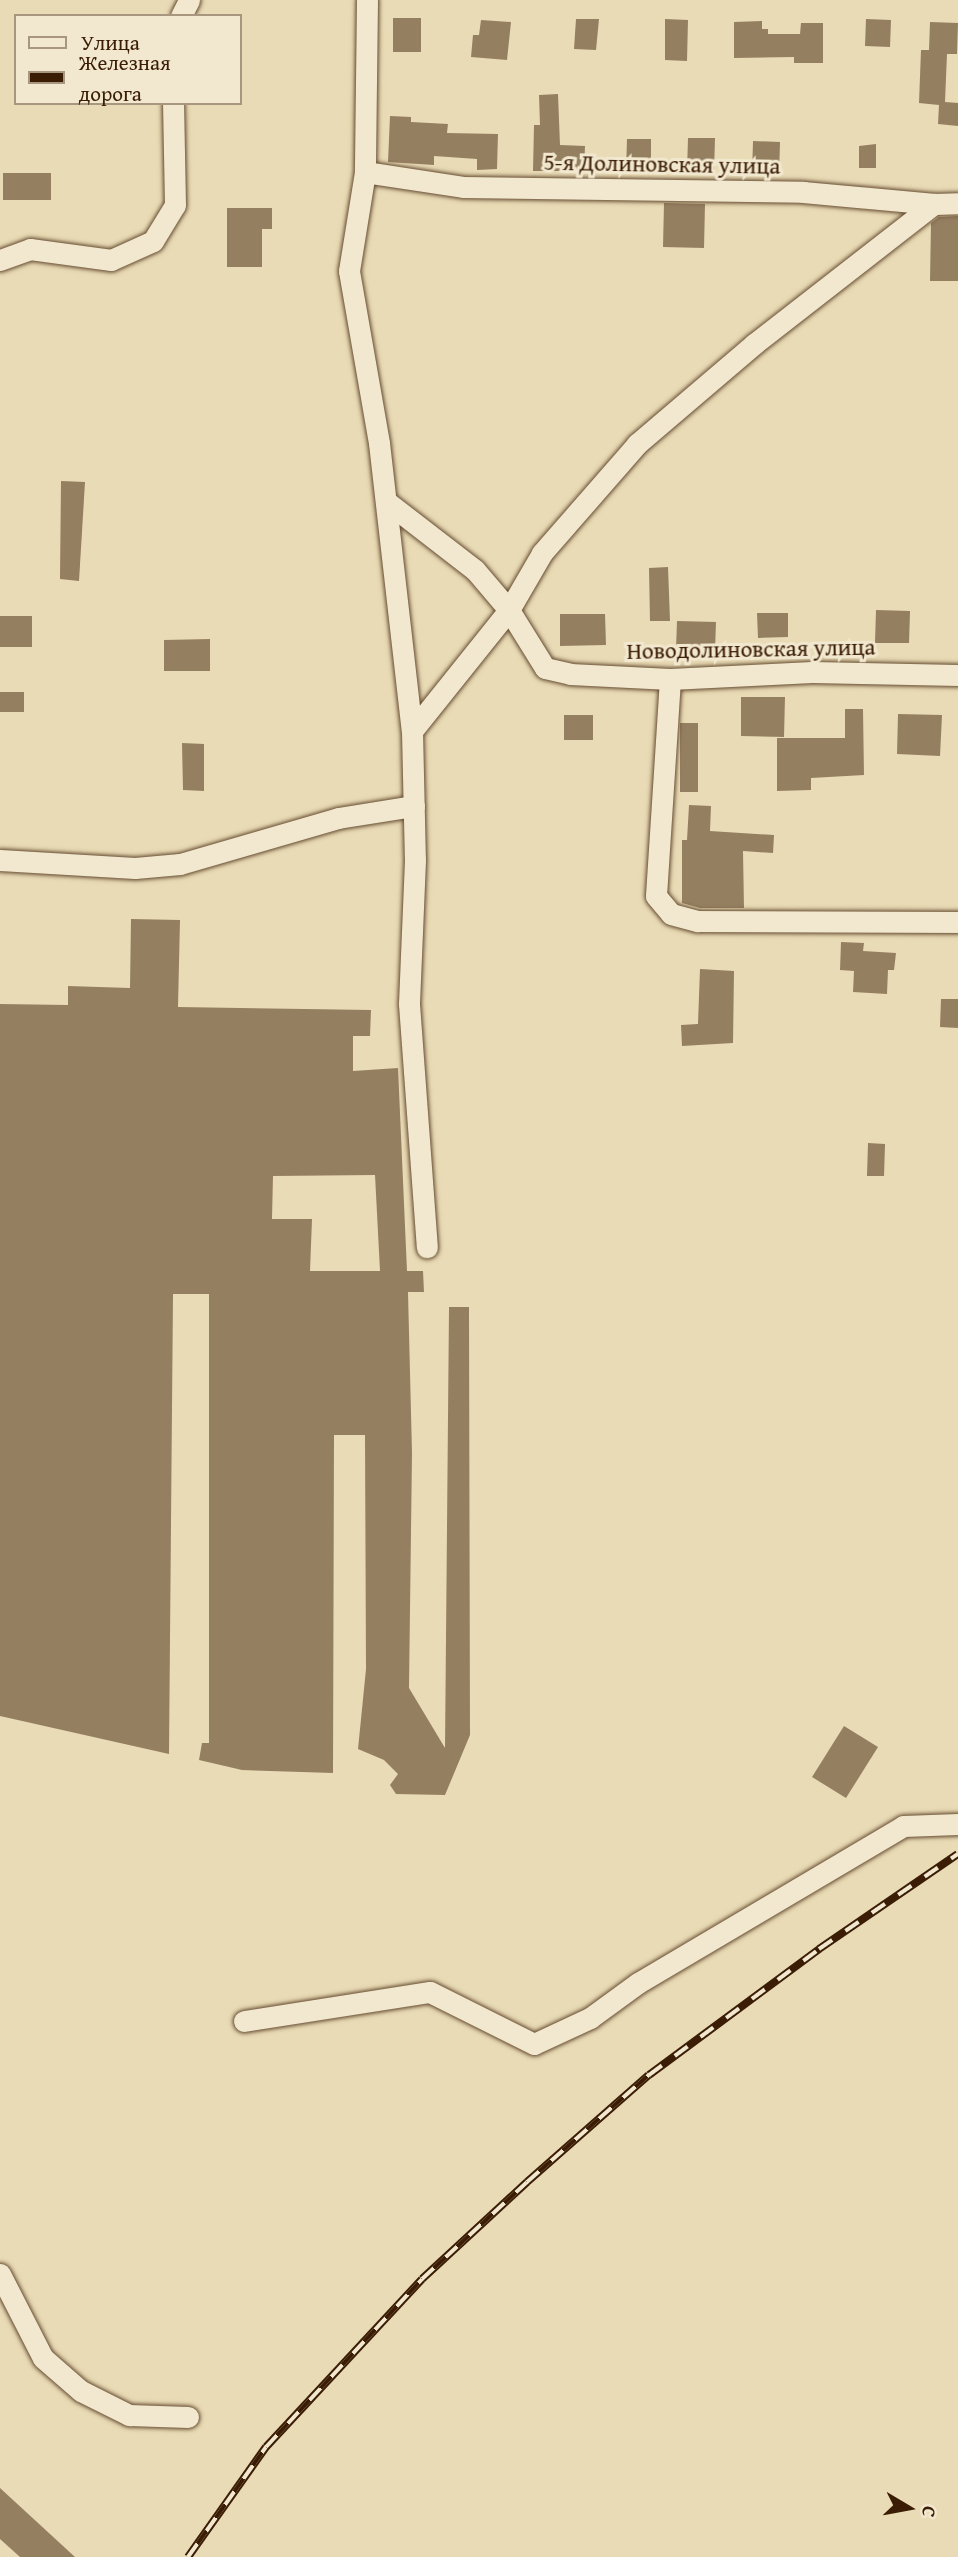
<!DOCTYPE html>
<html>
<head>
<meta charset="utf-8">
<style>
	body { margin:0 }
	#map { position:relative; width:958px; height:2557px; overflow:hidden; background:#e9dbb5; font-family:"Gentium Book Plus",serif }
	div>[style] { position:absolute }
	.building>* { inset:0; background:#957f61 }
	.roads { filter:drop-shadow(0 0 2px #664c31) drop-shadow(0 0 2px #664c31) }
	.minor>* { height:21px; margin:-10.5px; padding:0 10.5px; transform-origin:10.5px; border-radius:10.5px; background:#f1e8cf }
	.rail>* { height:8px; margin-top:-4px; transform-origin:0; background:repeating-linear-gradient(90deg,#f1e8cf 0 16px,#3b1c05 0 32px); box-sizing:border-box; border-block:2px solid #3b1c05 }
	span { translate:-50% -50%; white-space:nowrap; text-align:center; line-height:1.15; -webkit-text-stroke:6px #f1e8cf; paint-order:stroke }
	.street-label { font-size:23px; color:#3b1c05 }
	.legend { position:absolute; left:14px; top:14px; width:228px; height:91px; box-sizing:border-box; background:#f1e8cf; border:2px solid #a8967e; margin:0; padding:9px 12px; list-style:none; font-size:21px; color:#3b1c05 }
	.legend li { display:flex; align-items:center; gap:14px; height:35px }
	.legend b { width:35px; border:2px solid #a8967e }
	.north { position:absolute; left:874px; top:2473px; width:70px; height:70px; -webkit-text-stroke:5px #f1e8cf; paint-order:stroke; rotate:100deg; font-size:19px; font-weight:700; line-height:28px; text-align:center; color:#3b1c05 }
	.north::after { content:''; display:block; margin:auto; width:24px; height:32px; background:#3b1c05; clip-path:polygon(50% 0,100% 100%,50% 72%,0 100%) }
</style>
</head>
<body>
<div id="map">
	<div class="building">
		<div style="clip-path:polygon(393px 18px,421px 18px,421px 52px,393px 52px)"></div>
		<div style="clip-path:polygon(576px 19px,599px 19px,596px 50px,574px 49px)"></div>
		<div style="clip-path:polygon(665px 19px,688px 20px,687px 61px,665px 60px)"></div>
		<div style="clip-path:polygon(866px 19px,891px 20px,890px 47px,865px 46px)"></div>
		<div style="clip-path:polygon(481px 20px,511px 22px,507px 60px,471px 57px,473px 35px,479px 35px)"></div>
		<div style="clip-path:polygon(762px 21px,762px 29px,768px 29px,768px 34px,800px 34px,801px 23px,823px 23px,823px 63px,794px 63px,794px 57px,734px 58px,734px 22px)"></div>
		<div style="clip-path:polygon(930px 22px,958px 23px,957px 54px,947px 54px,945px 102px,958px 103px,958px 126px,938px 124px,939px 105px,919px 103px,921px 50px,929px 50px)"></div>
		<div style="clip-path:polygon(558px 94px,560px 145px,585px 146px,584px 171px,533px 171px,534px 125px,540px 125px,539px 95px)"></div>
		<div style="clip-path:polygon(390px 116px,411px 117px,411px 122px,448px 124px,447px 133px,498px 134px,497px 169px,477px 170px,477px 159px,434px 156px,434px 165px,388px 162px)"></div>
		<div style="clip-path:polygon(688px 138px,715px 138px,714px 172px,687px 170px)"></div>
		<div style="clip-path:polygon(627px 139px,651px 139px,651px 172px,626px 172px)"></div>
		<div style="clip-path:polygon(753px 141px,780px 142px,779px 174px,752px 173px)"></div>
		<div style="clip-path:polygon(876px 144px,876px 168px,859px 168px,859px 146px)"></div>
		<div style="clip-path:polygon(3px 173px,51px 173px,51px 200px,3px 200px)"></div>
		<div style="clip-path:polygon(664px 203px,705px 204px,704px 248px,663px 247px)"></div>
		<div style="clip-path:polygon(227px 208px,272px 208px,272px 229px,262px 229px,262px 267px,227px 267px)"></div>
		<div style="clip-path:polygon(958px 216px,958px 281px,930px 281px,931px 223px,939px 217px)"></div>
		<div style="clip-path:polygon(61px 481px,85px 482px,79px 581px,60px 579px)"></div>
		<div style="clip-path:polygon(668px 567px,670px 621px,650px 621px,649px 568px)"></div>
		<div style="clip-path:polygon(876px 610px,910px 611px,909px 643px,875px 643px)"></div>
		<div style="clip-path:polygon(757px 613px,788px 613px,788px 637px,758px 638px)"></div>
		<div style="clip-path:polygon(560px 614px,605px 614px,606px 645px,560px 646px)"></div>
		<div style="clip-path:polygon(0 616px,32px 616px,32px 647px,0 647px)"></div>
		<div style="clip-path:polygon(677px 621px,716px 622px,715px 651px,676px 649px)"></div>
		<div style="clip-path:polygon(210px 639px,210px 671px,164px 671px,164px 640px)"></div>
		<div style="clip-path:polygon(0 692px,24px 692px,24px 712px,0 712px)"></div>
		<div style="clip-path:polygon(741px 697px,785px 697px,784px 737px,741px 736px)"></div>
		<div style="clip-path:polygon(845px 709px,863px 709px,864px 775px,811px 778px,811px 790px,777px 791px,777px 738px,845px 738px)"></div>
		<div style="clip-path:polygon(898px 714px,942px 715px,940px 756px,897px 754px)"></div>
		<div style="clip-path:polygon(564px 715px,593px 715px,593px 740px,564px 740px)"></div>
		<div style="clip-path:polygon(680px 723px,698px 723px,698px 792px,680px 792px)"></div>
		<div style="clip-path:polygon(182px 743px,204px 744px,204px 791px,183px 790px)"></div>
		<div style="clip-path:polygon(689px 805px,711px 806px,710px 831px,774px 835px,773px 853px,743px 851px,744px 908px,700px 908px,682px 903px,682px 840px,687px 840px)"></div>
		<div style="clip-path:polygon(evenodd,131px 919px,180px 920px,178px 1007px,371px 1010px,370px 1036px,353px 1036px,353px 1071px,398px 1068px,407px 1271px,423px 1271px,424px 1292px,408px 1292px,412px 1453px,409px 1688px,445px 1748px,449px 1307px,469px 1307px,470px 1735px,445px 1795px,396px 1794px,390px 1785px,398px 1774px,384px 1760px,358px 1749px,366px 1669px,365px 1435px,334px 1435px,333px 1773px,242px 1770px,199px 1760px,202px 1743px,209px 1743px,209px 1294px,173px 1294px,169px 1754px,0 1716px,0 1004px,68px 1005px,68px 986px,130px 988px,131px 919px,375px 1175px,380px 1271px,310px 1271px,312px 1219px,272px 1219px,273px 1176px,375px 1175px)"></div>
		<div style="clip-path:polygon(841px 942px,864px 943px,863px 951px,896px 953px,894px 970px,888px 970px,887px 994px,853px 992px,854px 971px,840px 970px)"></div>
		<div style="clip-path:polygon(700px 969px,734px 971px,733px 1043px,682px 1046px,681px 1025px,698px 1024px)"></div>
		<div style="clip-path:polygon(941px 999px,958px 999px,958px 1028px,940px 1027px)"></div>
		<div style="clip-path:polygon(868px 1143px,885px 1144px,884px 1176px,867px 1176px)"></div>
		<div style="clip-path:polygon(844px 1726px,878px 1747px,846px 1798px,812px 1777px)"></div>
		<div style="clip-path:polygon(0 2488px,75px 2557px,20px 2557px,0 2539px)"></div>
	</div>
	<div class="roads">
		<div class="minor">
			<div style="left:367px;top:0;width:172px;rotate:90.7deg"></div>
			<div style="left:365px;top:172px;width:100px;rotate:99.2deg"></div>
			<div style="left:349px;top:271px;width:175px;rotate:80.1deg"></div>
			<div style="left:379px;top:443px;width:290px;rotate:83.5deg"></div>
			<div style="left:412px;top:731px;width:129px;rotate:88.7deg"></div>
			<div style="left:415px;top:860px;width:144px;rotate:92.4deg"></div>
			<div style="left:409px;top:1004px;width:244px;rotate:85.8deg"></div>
			<div style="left:181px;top:16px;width:18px;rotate:-63deg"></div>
			<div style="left:365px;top:172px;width:99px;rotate:8.7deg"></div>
			<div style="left:463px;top:187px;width:340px;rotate:0.8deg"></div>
			<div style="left:803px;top:192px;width:132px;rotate:5.2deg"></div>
			<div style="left:934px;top:204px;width:24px;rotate:-2deg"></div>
			<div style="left:0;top:260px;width:32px;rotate:-20deg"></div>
			<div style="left:30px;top:249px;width:82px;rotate:7.7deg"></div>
			<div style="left:111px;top:260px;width:46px;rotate:-24.3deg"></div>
			<div style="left:153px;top:241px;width:42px;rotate:-58.6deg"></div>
			<div style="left:175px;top:205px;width:102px;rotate:-91.1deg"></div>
			<div style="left:387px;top:502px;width:111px;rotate:37.7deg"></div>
			<div style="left:475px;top:570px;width:52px;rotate:49.6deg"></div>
			<div style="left:509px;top:610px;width:68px;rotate:58.2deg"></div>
			<div style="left:545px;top:668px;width:26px;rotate:13deg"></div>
			<div style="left:570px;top:674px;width:100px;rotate:2.9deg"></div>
			<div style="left:670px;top:679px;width:142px;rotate:-2.8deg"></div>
			<div style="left:812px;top:672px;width:146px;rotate:1.2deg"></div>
			<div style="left:670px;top:679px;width:217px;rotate:93.7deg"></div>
			<div style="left:656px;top:896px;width:23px;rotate:50deg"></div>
			<div style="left:671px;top:914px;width:28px;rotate:15deg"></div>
			<div style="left:698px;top:921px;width:260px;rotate:0.2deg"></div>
			<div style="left:412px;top:731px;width:155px;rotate:-51.3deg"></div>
			<div style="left:509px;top:610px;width:66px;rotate:-59.9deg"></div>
			<div style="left:542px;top:553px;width:145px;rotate:-48.9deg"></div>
			<div style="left:637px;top:444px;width:154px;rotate:-40.5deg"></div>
			<div style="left:754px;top:344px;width:228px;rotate:-37.9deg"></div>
			<div style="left:0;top:860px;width:135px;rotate:3.4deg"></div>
			<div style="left:135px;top:868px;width:45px;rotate:-5.1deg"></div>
			<div style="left:180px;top:864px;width:165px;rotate:-16.2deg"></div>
			<div style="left:338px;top:818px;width:77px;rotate:-9deg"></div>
			<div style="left:244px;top:2021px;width:188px;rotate:-8.9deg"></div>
			<div style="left:430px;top:1992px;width:116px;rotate:26.6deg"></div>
			<div style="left:534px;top:2044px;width:62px;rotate:-24.9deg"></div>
			<div style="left:590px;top:2018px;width:59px;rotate:-36.1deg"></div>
			<div style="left:638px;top:1983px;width:308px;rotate:-30.6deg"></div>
			<div style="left:903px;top:1826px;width:55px;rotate:-2.1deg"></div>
			<div style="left:0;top:2274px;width:94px;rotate:62.9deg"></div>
			<div style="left:43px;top:2358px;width:50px;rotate:41deg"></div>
			<div style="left:81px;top:2391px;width:54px;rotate:26.6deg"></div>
			<div style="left:129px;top:2415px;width:59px;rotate:1.9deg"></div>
		</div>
	</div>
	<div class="rail">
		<div style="left:188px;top:2557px;width:135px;rotate:-54.7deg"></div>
		<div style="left:266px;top:2447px;width:229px;rotate:-47.1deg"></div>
		<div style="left:422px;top:2279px;width:143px;rotate:-42.7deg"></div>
		<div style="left:527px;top:2182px;width:162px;rotate:-41.3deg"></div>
		<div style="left:649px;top:2075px;width:212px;rotate:-36.5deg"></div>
		<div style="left:819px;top:1949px;width:168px;rotate:-34.4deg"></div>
	</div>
	<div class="street-label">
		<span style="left:662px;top:164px;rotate:1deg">5-я Долиновская улица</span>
		<span style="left:751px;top:649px;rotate:-1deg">Новодолиновская улица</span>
	</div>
	<ul class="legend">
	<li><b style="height:9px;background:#f1e8cf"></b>Улица</li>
	<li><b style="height:9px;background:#3b1c05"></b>Железная дорога</li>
	</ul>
	<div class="north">С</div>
</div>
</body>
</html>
